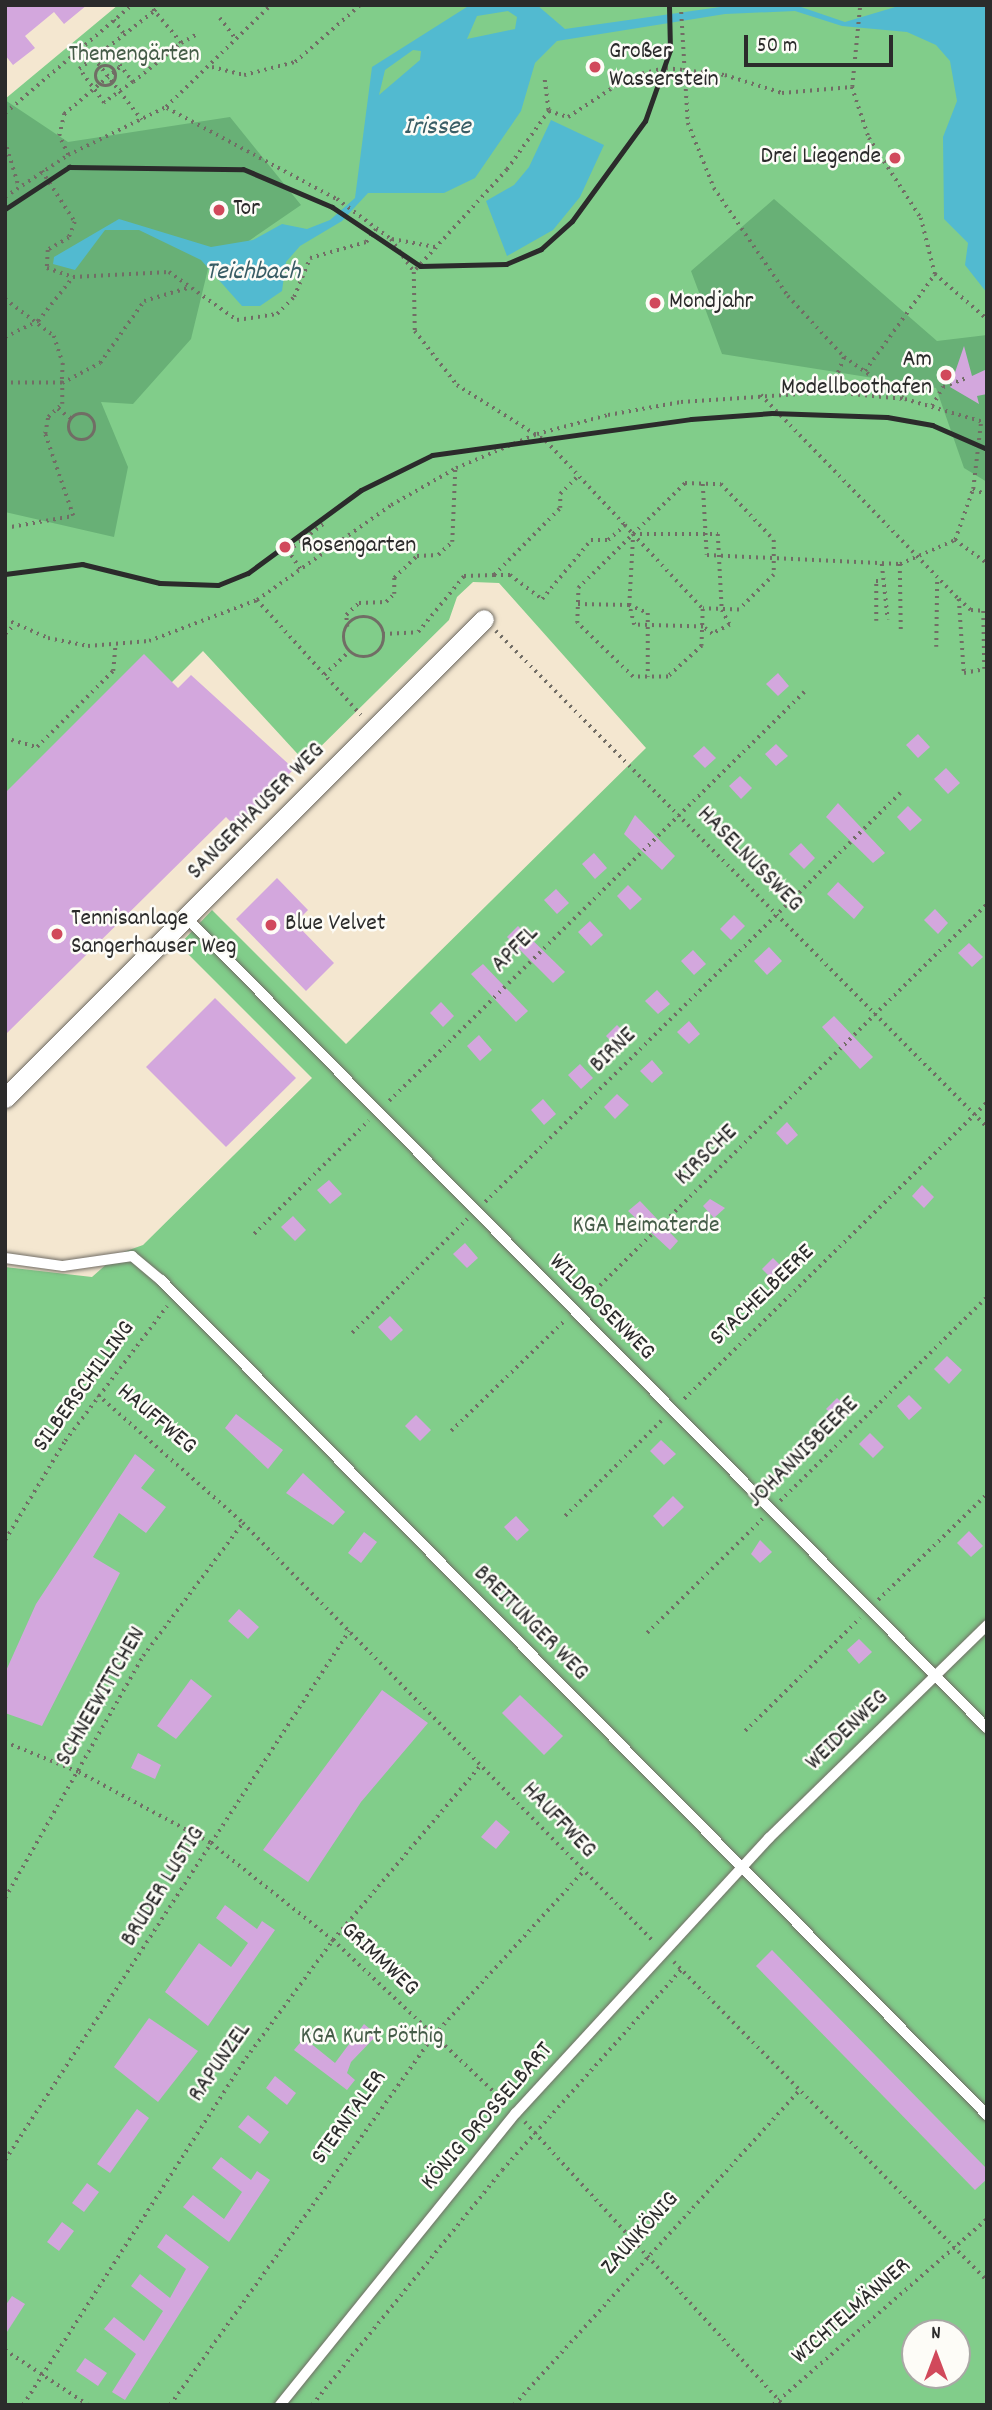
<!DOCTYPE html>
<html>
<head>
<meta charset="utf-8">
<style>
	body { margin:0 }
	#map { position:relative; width:992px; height:2410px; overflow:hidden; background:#f4e7d0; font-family:Dekko,sans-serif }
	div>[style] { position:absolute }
	.green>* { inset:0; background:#81cd8a }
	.forest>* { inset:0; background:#68b076 }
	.water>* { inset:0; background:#52bad0 }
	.building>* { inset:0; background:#d3a7dd }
	.path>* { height:3.5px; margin-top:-1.75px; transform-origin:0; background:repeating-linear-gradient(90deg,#716d65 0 2px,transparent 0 7px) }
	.path>.ring { margin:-1.75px; padding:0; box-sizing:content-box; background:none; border:3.5px solid #716d65; border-radius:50% }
	.roads { filter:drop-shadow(0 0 2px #716d65) drop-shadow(0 0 2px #716d65) }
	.lane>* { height:10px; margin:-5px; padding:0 5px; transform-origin:5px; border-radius:5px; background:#fff }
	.street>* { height:19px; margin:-9.5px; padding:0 9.5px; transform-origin:9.5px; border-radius:9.5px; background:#fff }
	.rail>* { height:5px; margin:-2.5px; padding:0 2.5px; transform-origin:2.5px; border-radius:2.5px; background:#2b2b2b }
	.dots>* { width:19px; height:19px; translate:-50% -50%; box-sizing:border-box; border:4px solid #fdfcf7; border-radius:50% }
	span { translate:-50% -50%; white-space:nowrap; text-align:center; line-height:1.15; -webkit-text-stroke:5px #fdfcf7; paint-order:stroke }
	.poi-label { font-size:24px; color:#2b2b2b }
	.left { translate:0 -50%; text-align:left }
	.right { translate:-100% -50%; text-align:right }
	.park-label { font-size:24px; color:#455c48 }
	.street-label { font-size:24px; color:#2b2b2b }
	.water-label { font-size:26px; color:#395d65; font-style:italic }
	.frame { position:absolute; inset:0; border:7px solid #2b2b2b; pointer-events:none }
	.north { position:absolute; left:901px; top:2319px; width:70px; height:70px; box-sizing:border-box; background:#fdfcf7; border:2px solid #a9a8a5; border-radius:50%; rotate:0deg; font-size:19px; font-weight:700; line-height:28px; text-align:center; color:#2b2b2b }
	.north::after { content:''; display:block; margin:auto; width:24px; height:32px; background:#d1495b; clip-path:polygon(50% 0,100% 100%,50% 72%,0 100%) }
	.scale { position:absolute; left:744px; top:35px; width:149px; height:32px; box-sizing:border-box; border:4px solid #2b2b2b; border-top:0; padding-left:9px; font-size:21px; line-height:24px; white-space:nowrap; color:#2b2b2b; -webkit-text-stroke:5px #fdfcf7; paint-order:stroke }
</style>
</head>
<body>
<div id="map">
	<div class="green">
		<div style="clip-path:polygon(evenodd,118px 5px,987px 5px,987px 2405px,5px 2405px,5px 1267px,92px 1277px,118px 1254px,143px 1245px,312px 1078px,179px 945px,212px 910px,346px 1044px,646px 748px,499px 583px,473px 582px,457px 597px,449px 620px,305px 762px,203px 651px,31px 823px,5px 797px,5px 99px,118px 5px,915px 2333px,957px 2333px,957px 2375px,915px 2375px,915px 2333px)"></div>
	</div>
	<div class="forest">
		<div style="clip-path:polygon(5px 100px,68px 142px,230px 117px,301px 205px,208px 269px,191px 339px,133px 404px,101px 402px,128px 467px,114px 537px,5px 512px)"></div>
		<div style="clip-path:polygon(774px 199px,937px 341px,987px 335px,987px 482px,964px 468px,936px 388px,722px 354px,691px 271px)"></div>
	</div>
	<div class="water">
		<div style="clip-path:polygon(evenodd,470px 5px,537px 5px,565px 29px,727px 6px,798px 6px,845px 22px,902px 5px,987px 5px,987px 293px,965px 265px,968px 243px,944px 219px,943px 137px,957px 101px,950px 61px,936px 45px,907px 32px,842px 26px,795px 11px,725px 14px,557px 41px,535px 63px,521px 111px,475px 178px,444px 193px,368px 193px,342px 221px,300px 246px,286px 262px,282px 291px,260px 306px,242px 306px,201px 260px,139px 230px,105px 230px,75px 270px,53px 264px,54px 257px,119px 219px,211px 247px,253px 240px,282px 224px,307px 229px,330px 220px,355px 198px,372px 67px,470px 5px,508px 11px,517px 17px,515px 29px,467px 39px,477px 16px,508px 11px,470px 5px,413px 50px,421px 51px,420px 60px,379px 95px,385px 70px,413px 50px)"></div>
		<div style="clip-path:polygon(551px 120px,604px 145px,580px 197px,553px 230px,507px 256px,486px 201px,514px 185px,529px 167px)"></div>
	</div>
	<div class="building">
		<div style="clip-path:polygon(5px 5px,87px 5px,64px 24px,54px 12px,25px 36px,35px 48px,13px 65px,5px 55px)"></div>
		<div style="clip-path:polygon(964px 346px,972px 376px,987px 369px,987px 394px,977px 396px,979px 404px,950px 387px)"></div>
		<div style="clip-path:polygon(144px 654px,178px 688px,191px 675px,294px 769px,236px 827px,226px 817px,5px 1035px,5px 793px)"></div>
		<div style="clip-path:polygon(778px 673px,789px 686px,778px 696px,766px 684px)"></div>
		<div style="clip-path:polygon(918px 734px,930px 747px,918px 758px,906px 745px)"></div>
		<div style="clip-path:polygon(776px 744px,788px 756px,776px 766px,765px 754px)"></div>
		<div style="clip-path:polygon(704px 746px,716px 758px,705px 768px,693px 756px)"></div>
		<div style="clip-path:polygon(946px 768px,960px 783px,948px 794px,934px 779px)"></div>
		<div style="clip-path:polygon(740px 776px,752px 788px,741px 799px,729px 786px)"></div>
		<div style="clip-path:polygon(838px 803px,885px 853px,873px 863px,826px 817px)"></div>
		<div style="clip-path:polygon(908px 806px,922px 820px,910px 831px,897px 817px)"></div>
		<div style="clip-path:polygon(635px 815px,675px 856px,662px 870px,624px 834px)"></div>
		<div style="clip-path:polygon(801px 843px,815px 858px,804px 869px,789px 854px)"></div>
		<div style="clip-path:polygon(594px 853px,607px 868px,595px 879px,582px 864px)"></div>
		<div style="clip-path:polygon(277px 878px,308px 910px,295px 923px,334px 963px,306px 991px,236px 919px)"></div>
		<div style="clip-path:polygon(838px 882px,864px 907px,854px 919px,827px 894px)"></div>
		<div style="clip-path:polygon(628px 885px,642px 899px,630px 910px,617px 896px)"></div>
		<div style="clip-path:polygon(556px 889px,569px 903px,557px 914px,544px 900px)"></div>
		<div style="clip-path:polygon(935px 909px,948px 923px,938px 934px,924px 920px)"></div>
		<div style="clip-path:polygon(734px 915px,745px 926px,731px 940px,720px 929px)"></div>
		<div style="clip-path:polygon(590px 921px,603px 935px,591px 946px,578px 932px)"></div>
		<div style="clip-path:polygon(518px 926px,565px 972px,553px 983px,507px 937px)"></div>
		<div style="clip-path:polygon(969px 943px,983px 957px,972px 967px,958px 953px)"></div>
		<div style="clip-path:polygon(769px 947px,782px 961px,767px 975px,754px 961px)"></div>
		<div style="clip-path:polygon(693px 950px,706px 964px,694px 975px,681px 961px)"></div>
		<div style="clip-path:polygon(483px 964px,528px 1011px,516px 1022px,471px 974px)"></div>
		<div style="clip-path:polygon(657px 990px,670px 1004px,658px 1014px,645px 1001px)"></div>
		<div style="clip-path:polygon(215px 998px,296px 1078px,226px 1147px,146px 1067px)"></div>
		<div style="clip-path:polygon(441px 1002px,454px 1016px,443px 1027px,430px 1013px)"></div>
		<div style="clip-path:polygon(834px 1016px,873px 1057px,860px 1069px,822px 1027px)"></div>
		<div style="clip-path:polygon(689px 1021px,700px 1034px,689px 1044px,677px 1032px)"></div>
		<div style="clip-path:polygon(617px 1025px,631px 1039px,619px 1050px,606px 1036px)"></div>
		<div style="clip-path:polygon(479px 1035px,492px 1050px,480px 1061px,467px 1046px)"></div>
		<div style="clip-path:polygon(652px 1060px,663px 1073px,652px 1083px,640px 1071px)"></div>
		<div style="clip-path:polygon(580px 1064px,593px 1078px,581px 1089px,568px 1075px)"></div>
		<div style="clip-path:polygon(617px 1094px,629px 1105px,615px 1119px,604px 1107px)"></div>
		<div style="clip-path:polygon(543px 1099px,556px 1114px,544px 1125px,531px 1110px)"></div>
		<div style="clip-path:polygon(787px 1122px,798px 1135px,787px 1145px,776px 1133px)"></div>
		<div style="clip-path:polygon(329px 1180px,342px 1194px,330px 1204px,317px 1190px)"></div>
		<div style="clip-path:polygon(922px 1185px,934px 1197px,924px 1208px,912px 1196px)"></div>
		<div style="clip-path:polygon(710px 1199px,725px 1208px,714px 1218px,703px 1206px)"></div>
		<div style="clip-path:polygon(640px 1201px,678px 1241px,670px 1250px,628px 1211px)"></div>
		<div style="clip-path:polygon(293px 1216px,306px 1230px,295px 1241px,281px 1227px)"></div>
		<div style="clip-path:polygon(465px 1243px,478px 1258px,467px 1268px,453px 1254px)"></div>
		<div style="clip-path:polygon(773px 1258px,789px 1274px,778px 1285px,762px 1269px)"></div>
		<div style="clip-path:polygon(390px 1316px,403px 1330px,391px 1341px,378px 1327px)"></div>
		<div style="clip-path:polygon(947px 1356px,962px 1370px,949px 1384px,934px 1369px)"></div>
		<div style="clip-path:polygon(909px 1395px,922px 1408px,909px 1420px,897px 1406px)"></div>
		<div style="clip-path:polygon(837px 1398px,851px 1411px,840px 1422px,826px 1409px)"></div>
		<div style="clip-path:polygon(236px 1414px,283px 1450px,268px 1469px,225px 1428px)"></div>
		<div style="clip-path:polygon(416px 1415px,431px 1430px,420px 1441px,405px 1426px)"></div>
		<div style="clip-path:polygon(870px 1433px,884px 1447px,873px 1458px,859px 1444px)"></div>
		<div style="clip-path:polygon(661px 1440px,676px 1454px,664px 1465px,650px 1451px)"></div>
		<div style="clip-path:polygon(135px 1454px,155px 1470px,141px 1488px,166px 1507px,146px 1533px,119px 1513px,93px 1557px,120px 1573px,42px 1726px,5px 1713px,5px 1673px,36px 1604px)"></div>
		<div style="clip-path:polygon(303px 1473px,345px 1512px,333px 1525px,286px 1493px)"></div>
		<div style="clip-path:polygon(673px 1496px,684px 1507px,663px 1527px,653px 1516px)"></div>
		<div style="clip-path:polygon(516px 1516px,529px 1530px,517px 1541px,504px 1527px)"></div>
		<div style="clip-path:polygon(969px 1531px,983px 1546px,971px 1557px,957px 1543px)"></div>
		<div style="clip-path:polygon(364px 1532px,377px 1542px,361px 1563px,348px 1553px)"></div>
		<div style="clip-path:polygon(760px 1540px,772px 1552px,760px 1563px,751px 1554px)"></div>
		<div style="clip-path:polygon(239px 1609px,259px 1627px,248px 1639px,228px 1621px)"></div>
		<div style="clip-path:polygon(859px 1639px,872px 1652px,859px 1664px,847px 1650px)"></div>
		<div style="clip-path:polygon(191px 1679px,212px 1696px,176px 1739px,157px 1726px)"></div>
		<div style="clip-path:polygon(382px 1690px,428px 1723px,361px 1802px,308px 1882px,263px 1850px)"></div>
		<div style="clip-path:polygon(520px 1695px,563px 1736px,544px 1755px,502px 1713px)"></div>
		<div style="clip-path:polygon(138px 1753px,161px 1765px,155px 1779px,131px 1768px)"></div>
		<div style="clip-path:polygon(496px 1820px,510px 1832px,496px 1849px,481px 1837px)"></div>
		<div style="clip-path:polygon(225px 1905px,257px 1929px,262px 1921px,275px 1930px,208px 2026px,165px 1992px,199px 1943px,231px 1967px,248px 1943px,216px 1918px)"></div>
		<div style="clip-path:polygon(772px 1950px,987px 2169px,987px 2179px,975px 2190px,756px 1966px)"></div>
		<div style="clip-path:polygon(149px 2018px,198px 2051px,158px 2102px,114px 2067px)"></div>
		<div style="clip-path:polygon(364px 2024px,377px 2035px,351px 2062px,347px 2073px,355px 2080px,347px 2090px,294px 2050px,304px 2038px,335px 2063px)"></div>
		<div style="clip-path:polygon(275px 2076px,296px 2093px,287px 2105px,266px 2088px)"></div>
		<div style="clip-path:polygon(137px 2109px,149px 2118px,110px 2173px,97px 2164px)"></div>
		<div style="clip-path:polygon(248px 2115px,269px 2132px,260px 2144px,238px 2127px)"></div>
		<div style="clip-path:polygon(221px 2157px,251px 2180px,257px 2171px,270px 2180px,229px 2242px,183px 2207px,193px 2195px,224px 2219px,242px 2192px,212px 2168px)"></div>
		<div style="clip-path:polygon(87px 2183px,99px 2192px,84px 2212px,72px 2203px)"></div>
		<div style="clip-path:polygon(62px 2222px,74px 2231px,59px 2251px,47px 2242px)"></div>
		<div style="clip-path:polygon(166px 2234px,209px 2267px,125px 2400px,112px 2392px,136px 2354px,104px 2329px,114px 2317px,144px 2341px,163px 2311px,131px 2286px,140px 2274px,170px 2298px,186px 2269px,157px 2247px)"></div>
		<div style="clip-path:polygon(12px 2296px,25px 2304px,5px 2335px,5px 2306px)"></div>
		<div style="clip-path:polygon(85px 2358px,107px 2373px,98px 2386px,76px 2371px)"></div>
	</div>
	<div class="path">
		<div style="left:681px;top:5px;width:118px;rotate:86.6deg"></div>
		<div style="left:688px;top:123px;width:70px;rotate:68.2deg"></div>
		<div style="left:714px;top:188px;width:131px;rotate:55.6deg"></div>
		<div style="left:788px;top:296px;width:83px;rotate:47.4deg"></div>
		<div style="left:844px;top:357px;width:72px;rotate:34.8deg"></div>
		<div style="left:220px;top:18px;width:26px;rotate:53deg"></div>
		<div style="left:114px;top:20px;width:17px;rotate:54deg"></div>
		<div style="left:181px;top:43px;width:18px;rotate:-29deg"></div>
		<div style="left:107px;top:48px;width:43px;rotate:52.6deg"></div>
		<div style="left:133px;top:82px;width:36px;rotate:144deg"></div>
		<div style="left:104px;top:103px;width:42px;rotate:-126.3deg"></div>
		<div style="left:79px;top:69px;width:35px;rotate:-37deg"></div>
		<div style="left:107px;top:48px;width:60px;rotate:-38.2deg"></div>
		<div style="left:154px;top:11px;width:8px;rotate:-130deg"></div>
		<div style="left:94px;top:58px;width:78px;rotate:52.3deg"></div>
		<div class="ring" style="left:96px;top:66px;width:16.5px;height:16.5px"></div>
		<div style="left:212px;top:67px;width:33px;rotate:14deg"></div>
		<div style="left:244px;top:75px;width:53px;rotate:-14.3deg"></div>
		<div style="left:295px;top:62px;width:86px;rotate:-41.2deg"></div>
		<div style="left:545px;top:80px;width:31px;rotate:83deg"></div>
		<div style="left:549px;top:111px;width:20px;rotate:18deg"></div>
		<div style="left:568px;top:117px;width:73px;rotate:-33.3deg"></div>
		<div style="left:629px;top:77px;width:38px;rotate:-14deg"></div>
		<div style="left:666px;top:68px;width:59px;rotate:6.8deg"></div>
		<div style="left:725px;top:75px;width:60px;rotate:17.5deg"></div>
		<div style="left:782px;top:93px;width:70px;rotate:-4.9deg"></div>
		<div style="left:852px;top:87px;width:54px;rotate:71.6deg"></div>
		<div style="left:869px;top:138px;width:95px;rotate:57deg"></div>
		<div style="left:921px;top:218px;width:58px;rotate:76deg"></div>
		<div style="left:935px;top:274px;width:69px;rotate:40.9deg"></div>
		<div style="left:133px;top:82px;width:62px;rotate:-39.1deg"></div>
		<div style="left:181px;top:43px;width:42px;rotate:-130.2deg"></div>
		<div style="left:154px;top:11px;width:8px;rotate:-45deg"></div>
		<div style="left:852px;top:87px;width:82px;rotate:-84.4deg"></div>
		<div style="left:167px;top:108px;width:193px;rotate:28.2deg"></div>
		<div style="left:337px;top:199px;width:67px;rotate:36.5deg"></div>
		<div style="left:391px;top:239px;width:40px;rotate:55.1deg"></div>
		<div style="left:549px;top:111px;width:72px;rotate:125.4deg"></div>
		<div style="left:507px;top:170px;width:138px;rotate:132.4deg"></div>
		<div style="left:414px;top:272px;width:59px;rotate:89deg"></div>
		<div style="left:415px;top:331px;width:68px;rotate:52.1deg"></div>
		<div style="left:457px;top:385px;width:105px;rotate:32.2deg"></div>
		<div style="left:546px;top:441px;width:115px;rotate:46.8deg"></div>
		<div style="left:625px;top:525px;width:12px;rotate:48deg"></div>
		<div style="left:633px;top:534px;width:103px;rotate:47deg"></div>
		<div style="left:703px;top:609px;width:37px;rotate:92deg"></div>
		<div style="left:702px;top:646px;width:46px;rotate:137.6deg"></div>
		<div style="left:668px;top:677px;width:35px;rotate:180deg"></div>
		<div style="left:633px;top:677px;width:78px;rotate:-136deg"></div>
		<div style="left:577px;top:623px;width:35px;rotate:-88deg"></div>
		<div style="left:578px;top:588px;width:77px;rotate:-44.5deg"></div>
		<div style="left:633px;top:534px;width:73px;rotate:-44.4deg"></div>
		<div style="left:685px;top:483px;width:36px;rotate:2deg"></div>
		<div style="left:721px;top:484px;width:77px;rotate:46.6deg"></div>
		<div style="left:774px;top:540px;width:35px;rotate:90deg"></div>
		<div style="left:774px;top:575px;width:49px;rotate:135deg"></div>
		<div style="left:739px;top:610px;width:36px;rotate:-178deg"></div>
		<div style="left:5px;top:113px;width:167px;rotate:-40.4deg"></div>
		<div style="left:5px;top:141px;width:48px;rotate:73.1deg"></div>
		<div style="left:68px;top:155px;width:21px;rotate:-115deg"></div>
		<div style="left:59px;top:136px;width:23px;rotate:-77deg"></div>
		<div style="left:64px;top:114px;width:75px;rotate:-40.1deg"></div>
		<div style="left:42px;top:171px;width:61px;rotate:57.1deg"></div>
		<div style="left:75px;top:222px;width:17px;rotate:111deg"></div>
		<div style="left:69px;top:238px;width:24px;rotate:150deg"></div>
		<div style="left:48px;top:250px;width:18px;rotate:93deg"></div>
		<div style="left:47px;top:268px;width:28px;rotate:19deg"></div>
		<div style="left:73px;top:277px;width:96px;rotate:-3deg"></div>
		<div style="left:169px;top:272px;width:83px;rotate:35.2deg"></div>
		<div style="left:237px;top:320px;width:40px;rotate:-8.5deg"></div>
		<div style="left:277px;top:314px;width:24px;rotate:-45deg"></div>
		<div style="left:294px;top:297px;width:42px;rotate:-67.7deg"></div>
		<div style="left:310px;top:258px;width:58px;rotate:-15.9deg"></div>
		<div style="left:366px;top:242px;width:16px;rotate:-52deg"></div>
		<div style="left:5px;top:197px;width:76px;rotate:-33.7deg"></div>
		<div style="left:68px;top:155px;width:109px;rotate:-26.1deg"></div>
		<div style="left:166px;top:107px;width:146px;rotate:-44.2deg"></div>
		<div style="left:392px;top:239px;width:44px;rotate:10.5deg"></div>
		<div style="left:5px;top:299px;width:61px;rotate:37.1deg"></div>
		<div style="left:54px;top:336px;width:28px;rotate:72deg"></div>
		<div style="left:63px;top:363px;width:20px;rotate:93deg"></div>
		<div style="left:62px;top:383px;width:57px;rotate:180deg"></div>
		<div style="left:5px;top:337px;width:37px;rotate:-26deg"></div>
		<div style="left:38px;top:321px;width:56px;rotate:-51.5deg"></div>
		<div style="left:865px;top:371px;width:120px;rotate:-54.2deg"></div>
		<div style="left:830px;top:392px;width:38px;rotate:-68deg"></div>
		<div style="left:761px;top:395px;width:284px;rotate:45.9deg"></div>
		<div style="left:959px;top:599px;width:16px;rotate:43deg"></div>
		<div style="left:971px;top:610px;width:16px;rotate:4deg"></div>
		<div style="left:932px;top:406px;width:22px;rotate:-60deg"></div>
		<div style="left:943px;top:387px;width:26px;rotate:-21deg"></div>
		<div style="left:58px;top:409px;width:17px;rotate:36deg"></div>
		<div class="ring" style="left:69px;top:414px;width:22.5px;height:22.5px"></div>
		<div style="left:703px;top:484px;width:71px;rotate:86.8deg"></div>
		<div style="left:707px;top:555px;width:193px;rotate:2.7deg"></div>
		<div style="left:900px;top:564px;width:60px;rotate:-23.6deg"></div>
		<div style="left:955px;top:540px;width:54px;rotate:-70.6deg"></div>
		<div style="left:973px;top:489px;width:68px;rotate:-83.3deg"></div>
		<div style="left:973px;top:489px;width:15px;rotate:23deg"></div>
		<div style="left:5px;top:528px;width:69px;rotate:-10deg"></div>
		<div style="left:73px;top:516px;width:87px;rotate:-108.9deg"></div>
		<div style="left:45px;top:434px;width:17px;rotate:-80deg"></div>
		<div style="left:48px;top:417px;width:19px;rotate:-43deg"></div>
		<div style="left:62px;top:404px;width:21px;rotate:-90deg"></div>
		<div style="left:62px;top:383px;width:43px;rotate:-27.8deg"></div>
		<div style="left:100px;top:363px;width:76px;rotate:-54.6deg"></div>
		<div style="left:144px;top:301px;width:49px;rotate:-16.6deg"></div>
		<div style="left:633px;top:534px;width:85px"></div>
		<div style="left:718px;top:534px;width:76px;rotate:87deg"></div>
		<div style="left:722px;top:610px;width:17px;rotate:62deg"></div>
		<div style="left:730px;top:625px;width:20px;rotate:153deg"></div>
		<div style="left:712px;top:634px;width:11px;rotate:-142deg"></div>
		<div style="left:703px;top:627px;width:69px;rotate:-178.3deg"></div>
		<div style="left:634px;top:625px;width:21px;rotate:-104deg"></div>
		<div style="left:629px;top:605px;width:71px;rotate:-86.8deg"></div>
		<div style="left:955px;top:540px;width:39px;rotate:36deg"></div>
		<div style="left:882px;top:564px;width:56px;rotate:83.9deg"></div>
		<div style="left:900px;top:564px;width:66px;rotate:89.1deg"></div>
		<div style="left:300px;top:569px;width:22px;rotate:-124deg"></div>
		<div style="left:288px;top:551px;width:44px;rotate:-37.6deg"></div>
		<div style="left:494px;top:575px;width:16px"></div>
		<div style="left:510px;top:575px;width:40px;rotate:37deg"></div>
		<div style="left:542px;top:599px;width:77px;rotate:-50.3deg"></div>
		<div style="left:591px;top:540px;width:17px"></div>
		<div style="left:608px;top:540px;width:23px;rotate:-41deg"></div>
		<div style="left:959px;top:599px;width:74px;rotate:86.1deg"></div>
		<div style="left:964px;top:673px;width:20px;rotate:-11deg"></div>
		<div style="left:984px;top:669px;width:58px;rotate:-91deg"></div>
		<div style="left:257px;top:600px;width:155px;rotate:47.9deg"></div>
		<div style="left:578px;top:604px;width:51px;rotate:1.1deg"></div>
		<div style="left:629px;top:605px;width:21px;rotate:23deg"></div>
		<div style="left:648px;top:613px;width:64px;rotate:90deg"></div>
		<div class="ring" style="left:344px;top:617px;width:36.5px;height:36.5px"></div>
		<div style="left:5px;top:619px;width:47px;rotate:23.8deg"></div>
		<div style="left:48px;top:638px;width:41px;rotate:11.3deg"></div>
		<div style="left:88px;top:646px;width:61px;rotate:-4.7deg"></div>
		<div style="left:149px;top:641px;width:116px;rotate:-20.8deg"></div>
		<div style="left:257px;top:600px;width:164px;rotate:-35.3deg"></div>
		<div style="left:391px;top:505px;width:75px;rotate:-29.6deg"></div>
		<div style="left:456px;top:468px;width:88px;rotate:-22.8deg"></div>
		<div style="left:537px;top:434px;width:73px;rotate:-15deg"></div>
		<div style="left:608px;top:415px;width:74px;rotate:-10.1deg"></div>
		<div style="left:681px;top:402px;width:149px;rotate:-3.8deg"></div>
		<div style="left:830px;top:392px;width:75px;rotate:5.3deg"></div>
		<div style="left:905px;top:399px;width:85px;rotate:16.3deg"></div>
		<div style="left:876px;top:621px;width:40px;rotate:-90deg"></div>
		<div style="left:876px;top:581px;width:6px"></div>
		<div style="left:347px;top:627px;width:12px;rotate:-95deg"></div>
		<div style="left:346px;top:615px;width:18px;rotate:-43deg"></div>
		<div style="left:359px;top:603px;width:27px;rotate:-2deg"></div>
		<div style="left:386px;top:602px;width:11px;rotate:-45deg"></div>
		<div style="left:394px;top:594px;width:16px;rotate:-90deg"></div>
		<div style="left:394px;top:578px;width:32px;rotate:-44deg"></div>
		<div style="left:417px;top:556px;width:21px;rotate:-3deg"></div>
		<div style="left:438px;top:555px;width:19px;rotate:-43deg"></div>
		<div style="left:452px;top:542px;width:73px;rotate:-87.6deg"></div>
		<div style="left:496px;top:631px;width:698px;rotate:45.29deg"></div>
		<div style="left:5px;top:634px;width:13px;rotate:-45deg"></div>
		<div style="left:383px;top:634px;width:35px;rotate:-3deg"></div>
		<div style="left:418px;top:632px;width:72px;rotate:-50.6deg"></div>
		<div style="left:464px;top:576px;width:30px;rotate:-2deg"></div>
		<div style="left:494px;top:575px;width:94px;rotate:-45.4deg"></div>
		<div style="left:560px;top:508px;width:14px;rotate:-90deg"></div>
		<div style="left:560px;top:494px;width:25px;rotate:-45deg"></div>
		<div style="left:936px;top:647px;width:69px;rotate:-89.2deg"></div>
		<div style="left:324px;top:675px;width:35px;rotate:-43deg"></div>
		<div style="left:5px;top:738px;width:33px;rotate:16deg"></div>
		<div style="left:37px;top:747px;width:107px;rotate:-45deg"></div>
		<div style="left:113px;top:671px;width:25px;rotate:-85deg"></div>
		<div style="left:389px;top:1101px;width:583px;rotate:-44.58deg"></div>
		<div style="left:485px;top:1202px;width:583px;rotate:-44.58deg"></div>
		<div style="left:254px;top:1234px;width:161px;rotate:-44.7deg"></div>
		<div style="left:585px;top:1300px;width:564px;rotate:-44.57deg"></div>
		<div style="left:352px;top:1333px;width:162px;rotate:-44.7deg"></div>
		<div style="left:98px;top:1395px;width:193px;rotate:41.4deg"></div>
		<div style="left:243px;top:1523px;width:587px;rotate:45.55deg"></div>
		<div style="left:684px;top:1399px;width:424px;rotate:-44.4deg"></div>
		<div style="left:451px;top:1431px;width:159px;rotate:-44.2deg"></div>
		<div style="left:780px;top:1501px;width:291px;rotate:-44.6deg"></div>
		<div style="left:565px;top:1516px;width:138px;rotate:-44.7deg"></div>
		<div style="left:5px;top:1540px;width:116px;rotate:-58.8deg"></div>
		<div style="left:65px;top:1441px;width:169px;rotate:-52.9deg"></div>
		<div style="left:878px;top:1600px;width:152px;rotate:-44.2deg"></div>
		<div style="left:647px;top:1633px;width:162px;rotate:-44.7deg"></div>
		<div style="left:745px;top:1731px;width:161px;rotate:-44.5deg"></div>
		<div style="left:5px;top:1742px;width:80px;rotate:22.1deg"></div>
		<div style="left:79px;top:1772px;width:150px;rotate:28.3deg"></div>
		<div style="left:211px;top:1843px;width:156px;rotate:38.5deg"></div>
		<div style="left:333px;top:1940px;width:239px;rotate:43.3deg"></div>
		<div style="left:5px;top:1898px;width:279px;rotate:-60.3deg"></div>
		<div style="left:143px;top:1656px;width:166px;rotate:-53.1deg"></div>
		<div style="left:674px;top:1962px;width:446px;rotate:45.5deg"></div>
		<div style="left:525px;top:2122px;width:383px;rotate:47.6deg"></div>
		<div style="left:5px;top:2160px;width:631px;rotate:-56.96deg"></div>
		<div style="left:5px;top:2350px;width:100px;rotate:33.5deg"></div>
		<div style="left:23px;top:2405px;width:412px;rotate:-57.3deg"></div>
		<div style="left:246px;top:2058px;width:147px;rotate:-53.6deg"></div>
		<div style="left:333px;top:1940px;width:228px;rotate:-49.8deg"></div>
		<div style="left:170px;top:2405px;width:455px;rotate:-54.5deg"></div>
		<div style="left:434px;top:2035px;width:221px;rotate:-47.6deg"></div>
		<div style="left:312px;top:2405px;width:302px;rotate:-51deg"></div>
		<div style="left:502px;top:2170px;width:268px;rotate:-48.2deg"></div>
		<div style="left:514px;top:2405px;width:424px;rotate:-47.8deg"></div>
		<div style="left:773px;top:2405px;width:284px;rotate:-41deg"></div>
	</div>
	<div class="roads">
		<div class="lane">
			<div style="left:186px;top:917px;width:1140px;rotate:45.36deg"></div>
			<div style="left:5px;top:1258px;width:59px;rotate:7.9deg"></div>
			<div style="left:63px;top:1266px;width:70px;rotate:-8.2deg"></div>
			<div style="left:132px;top:1256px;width:38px;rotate:40deg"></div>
			<div style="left:161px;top:1280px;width:1175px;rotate:45.31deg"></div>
			<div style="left:280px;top:2405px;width:375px;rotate:-51.1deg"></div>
			<div style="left:516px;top:2113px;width:374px;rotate:-47.4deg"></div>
			<div style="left:769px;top:1838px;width:305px;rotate:-44.3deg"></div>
		</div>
		<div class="street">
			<div style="left:5px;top:1098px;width:677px;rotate:-45deg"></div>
		</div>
	</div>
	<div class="rail">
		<div style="left:5px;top:209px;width:77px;rotate:-33.3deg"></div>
		<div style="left:69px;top:167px;width:174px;rotate:0.7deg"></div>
		<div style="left:243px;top:169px;width:97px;rotate:23.1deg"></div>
		<div style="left:332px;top:207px;width:106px;rotate:33.8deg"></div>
		<div style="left:420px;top:266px;width:86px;rotate:-1.3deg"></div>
		<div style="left:506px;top:264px;width:38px;rotate:-23deg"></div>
		<div style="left:541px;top:249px;width:42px;rotate:-42.1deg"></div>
		<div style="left:572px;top:221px;width:124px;rotate:-53.9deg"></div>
		<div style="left:645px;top:121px;width:75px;rotate:-70.6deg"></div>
		<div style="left:670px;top:50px;width:45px;rotate:-91.3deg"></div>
		<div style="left:5px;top:574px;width:78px;rotate:-7.4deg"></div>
		<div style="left:82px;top:564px;width:80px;rotate:13.7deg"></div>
		<div style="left:160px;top:583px;width:58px;rotate:2deg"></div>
		<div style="left:218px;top:585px;width:32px;rotate:-22deg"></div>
		<div style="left:248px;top:573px;width:140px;rotate:-36.3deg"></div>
		<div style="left:361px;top:490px;width:79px;rotate:-26.2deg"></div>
		<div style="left:432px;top:455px;width:261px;rotate:-7.9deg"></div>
		<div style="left:691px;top:419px;width:81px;rotate:-4.2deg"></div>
		<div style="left:772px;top:413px;width:115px;rotate:2deg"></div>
		<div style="left:887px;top:417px;width:46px;rotate:10.1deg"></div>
		<div style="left:932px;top:425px;width:60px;rotate:23.6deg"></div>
	</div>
	<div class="dots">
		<div style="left:595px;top:67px;background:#d1495b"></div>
		<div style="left:895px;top:158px;background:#d1495b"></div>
		<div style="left:219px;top:210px;background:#d1495b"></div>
		<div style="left:655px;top:303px;background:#d1495b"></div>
		<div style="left:946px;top:375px;background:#d1495b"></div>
		<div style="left:285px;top:547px;background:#d1495b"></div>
		<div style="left:271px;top:925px;background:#d1495b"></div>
		<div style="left:57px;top:934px;background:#d1495b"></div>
	</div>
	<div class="poi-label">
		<span class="left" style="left:609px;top:67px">Großer<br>Wasserstein</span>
		<span class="right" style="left:881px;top:158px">Drei Liegende</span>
		<span class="left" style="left:233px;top:210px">Tor</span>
		<span class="left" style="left:669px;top:303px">Mondjahr</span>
		<span class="right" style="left:932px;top:375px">Am<br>Modellboothafen</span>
		<span class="left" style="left:301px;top:547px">Rosengarten</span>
		<span class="left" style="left:71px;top:934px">Tennisanlage<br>Sangerhauser Weg</span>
		<span class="left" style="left:285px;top:925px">Blue Velvet</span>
	</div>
	<div class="park-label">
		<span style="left:134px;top:56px">Themengärten</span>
		<span style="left:646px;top:1227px">KGA Heimaterde</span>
		<span style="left:372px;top:2038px">KGA Kurt Pöthig</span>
	</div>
	<div class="street-label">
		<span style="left:257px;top:812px;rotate:-45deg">SANGERHAUSER WEG</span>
		<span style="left:749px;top:860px;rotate:45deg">HASELNUSSWEG</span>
		<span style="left:516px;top:950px;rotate:-45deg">APFEL</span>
		<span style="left:614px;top:1051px;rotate:-44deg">BIRNE</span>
		<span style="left:707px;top:1156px;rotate:-44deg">KIRSCHE</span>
		<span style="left:763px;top:1296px;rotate:-44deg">STACHELBEERE</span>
		<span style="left:601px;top:1308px;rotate:45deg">WILDROSENWEG</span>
		<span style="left:85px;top:1387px;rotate:-54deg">SILBERSCHILLING</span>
		<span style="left:156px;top:1420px;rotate:40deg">HAUFFWEG</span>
		<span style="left:804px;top:1453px;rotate:-45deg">JOHANNISBEERE</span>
		<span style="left:530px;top:1624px;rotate:45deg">BREITUNGER WEG</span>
		<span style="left:102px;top:1697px;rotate:-60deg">SCHNEEWITTCHEN</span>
		<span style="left:848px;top:1731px;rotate:-44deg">WEIDENWEG</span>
		<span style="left:558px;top:1821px;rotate:46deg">HAUFFWEG</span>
		<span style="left:164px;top:1887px;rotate:-58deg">BRUDER LUSTIG</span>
		<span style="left:379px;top:1960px;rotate:43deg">GRIMMWEG</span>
		<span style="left:221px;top:2063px;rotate:-55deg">RAPUNZEL</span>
		<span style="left:488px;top:2117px;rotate:-49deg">KÖNIG DROSSELBART</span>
		<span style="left:350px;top:2118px;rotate:-54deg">STERNTALER</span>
		<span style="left:641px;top:2234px;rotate:-48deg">ZAUNKÖNIG</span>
		<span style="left:852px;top:2312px;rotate:-41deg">WICHTELMÄNNER</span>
	</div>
	<div class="water-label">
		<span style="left:437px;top:128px">Irissee</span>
		<span style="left:253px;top:273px">Teichbach</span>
	</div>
	<div class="frame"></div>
	<div class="north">N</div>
	<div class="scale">50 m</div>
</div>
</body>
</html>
